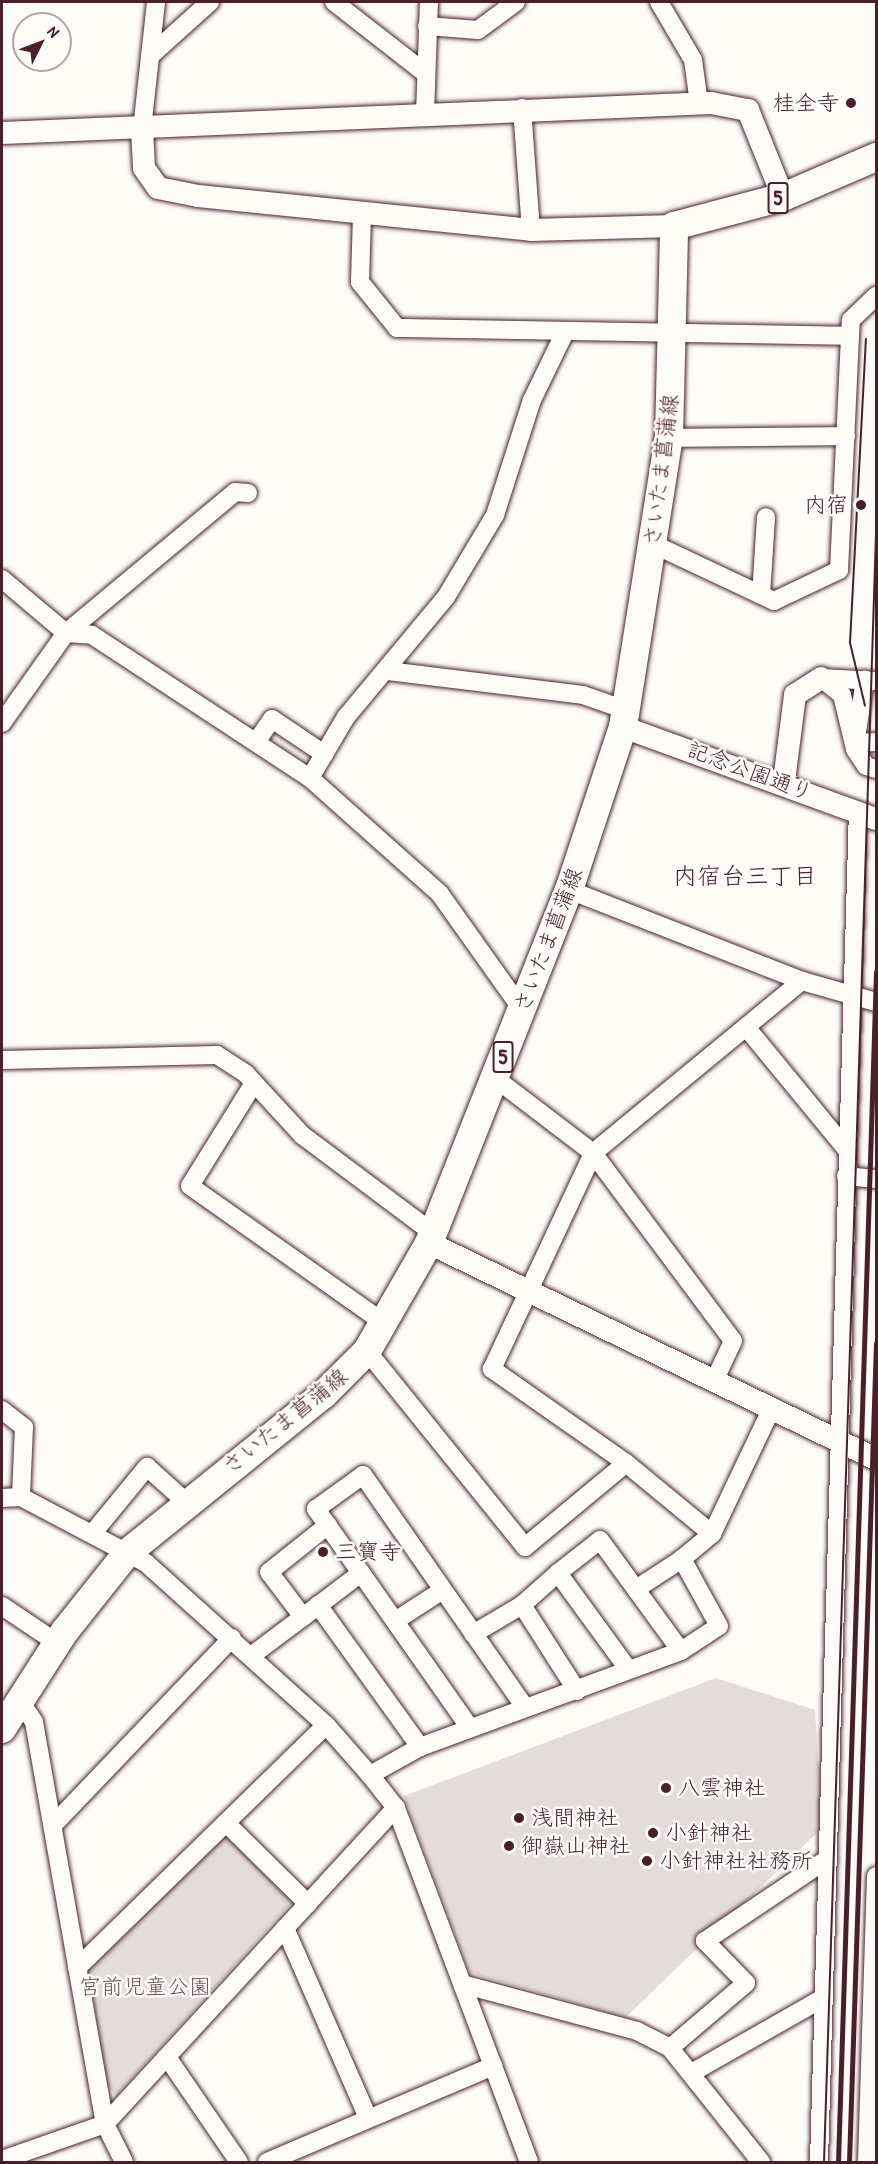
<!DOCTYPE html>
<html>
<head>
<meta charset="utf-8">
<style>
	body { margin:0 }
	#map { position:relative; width:878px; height:2164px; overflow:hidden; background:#fdfcf7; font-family:"Patrick Hand","Klee One",sans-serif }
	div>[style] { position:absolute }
	.green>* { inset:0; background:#e3dcda }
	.roads { filter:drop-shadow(0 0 2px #4a1f2b) drop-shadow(0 0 2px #4a1f2b) }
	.minor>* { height:18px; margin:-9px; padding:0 9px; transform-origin:9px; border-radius:9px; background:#fdfcf7 }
	.tertiary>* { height:22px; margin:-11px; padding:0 11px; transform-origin:11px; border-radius:11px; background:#fdfcf7 }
	.primary>* { height:28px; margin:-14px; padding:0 14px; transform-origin:14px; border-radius:14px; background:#fdfcf7 }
	.tram>* { height:1.5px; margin:-0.75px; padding:0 0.75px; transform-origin:0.75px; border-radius:0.75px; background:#4a1f2b }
	.rail>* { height:4.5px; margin:-2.25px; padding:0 2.25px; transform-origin:2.25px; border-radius:2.25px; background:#4a1f2b }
	.dots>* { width:16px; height:16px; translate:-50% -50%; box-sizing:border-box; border:3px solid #fdfcf7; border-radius:50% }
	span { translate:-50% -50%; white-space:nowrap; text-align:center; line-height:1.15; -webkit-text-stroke:5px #fdfcf7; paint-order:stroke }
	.shield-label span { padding:2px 4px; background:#fdfcf7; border:2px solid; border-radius:4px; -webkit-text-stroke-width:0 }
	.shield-label { font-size:21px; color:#4a1f2b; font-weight:700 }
	.poi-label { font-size:22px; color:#4a1f2b }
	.right { translate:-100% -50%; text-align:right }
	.left { translate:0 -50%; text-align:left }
	.street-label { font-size:22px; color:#4a1f2b }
	.park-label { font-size:22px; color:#704e57 }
	.neighbourhood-label { font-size:24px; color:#4a1f2b }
	.frame { position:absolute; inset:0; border:3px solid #4a1f2b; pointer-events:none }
	.north { position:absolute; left:12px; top:12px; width:60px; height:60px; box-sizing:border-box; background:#fdfcf7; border:2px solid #b5a4a5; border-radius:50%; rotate:48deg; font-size:16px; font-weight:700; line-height:24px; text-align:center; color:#4a1f2b }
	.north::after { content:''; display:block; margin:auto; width:21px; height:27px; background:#4a1f2b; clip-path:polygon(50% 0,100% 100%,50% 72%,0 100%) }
</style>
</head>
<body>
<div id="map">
	<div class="green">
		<div style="clip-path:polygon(716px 1678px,815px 1710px,822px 1828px,626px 2017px,470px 1973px,404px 1796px)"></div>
		<div style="clip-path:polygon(228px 1830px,295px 1899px,116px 2096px,108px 2086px,88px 1969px)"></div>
	</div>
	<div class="roads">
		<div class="minor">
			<div style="left:334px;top:2px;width:114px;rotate:37.9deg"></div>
			<div style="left:659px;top:2px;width:67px;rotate:59.6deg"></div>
			<div style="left:693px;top:60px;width:43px;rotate:82.1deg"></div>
			<div style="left:427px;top:26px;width:51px;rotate:4.5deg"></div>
			<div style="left:478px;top:30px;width:47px;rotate:-36.4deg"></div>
			<div style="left:150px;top:56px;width:81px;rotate:-42deg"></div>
			<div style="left:522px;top:108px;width:122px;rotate:85.8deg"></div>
			<div style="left:425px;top:115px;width:113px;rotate:-88deg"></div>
			<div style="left:142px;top:129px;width:128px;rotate:-83.7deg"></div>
			<div style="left:362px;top:214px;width:68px;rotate:91.7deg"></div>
			<div style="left:360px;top:282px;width:59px;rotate:51.2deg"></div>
			<div style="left:397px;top:328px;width:453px;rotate:1deg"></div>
			<div style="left:669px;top:438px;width:177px;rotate:-0.6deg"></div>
			<div style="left:653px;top:544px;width:134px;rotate:25.2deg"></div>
			<div style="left:774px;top:601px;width:72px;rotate:-25.5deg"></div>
			<div style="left:839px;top:570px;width:250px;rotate:-87.3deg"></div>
			<div style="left:851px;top:320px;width:35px;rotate:-44deg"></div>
			<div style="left:2px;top:579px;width:84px;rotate:40.2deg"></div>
			<div style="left:66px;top:633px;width:26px;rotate:4deg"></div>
			<div style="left:92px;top:635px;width:261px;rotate:33.3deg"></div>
			<div style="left:310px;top:778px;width:174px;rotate:41.7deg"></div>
			<div style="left:440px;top:894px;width:140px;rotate:54.6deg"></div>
			<div style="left:761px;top:595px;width:78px;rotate:-86.3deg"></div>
			<div style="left:388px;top:671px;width:196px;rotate:7deg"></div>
			<div style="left:583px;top:695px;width:46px;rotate:19.2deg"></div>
			<div style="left:821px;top:678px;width:27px;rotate:39deg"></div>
			<div style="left:842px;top:695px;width:56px;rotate:76.5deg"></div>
			<div style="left:855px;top:749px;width:20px;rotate:57deg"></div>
			<div style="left:866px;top:766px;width:10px;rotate:17deg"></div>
			<div style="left:821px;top:678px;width:55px;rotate:3.1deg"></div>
			<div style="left:2px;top:723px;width:110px;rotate:-54.6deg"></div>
			<div style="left:66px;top:633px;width:220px;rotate:-39.8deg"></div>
			<div style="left:235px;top:492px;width:13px;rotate:4deg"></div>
			<div style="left:857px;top:732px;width:53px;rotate:-81.3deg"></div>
			<div style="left:256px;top:742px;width:28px;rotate:-55deg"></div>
			<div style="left:272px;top:719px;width:63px;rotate:33.9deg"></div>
			<div style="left:856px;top:743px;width:20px;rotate:-3deg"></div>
			<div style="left:310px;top:778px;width:71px;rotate:-59.5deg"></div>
			<div style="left:346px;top:717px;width:156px;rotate:-50.2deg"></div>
			<div style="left:446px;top:597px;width:96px;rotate:-59.1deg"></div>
			<div style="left:495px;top:515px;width:121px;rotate:-72.2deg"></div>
			<div style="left:532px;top:400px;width:76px;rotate:-64.1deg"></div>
			<div style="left:569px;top:890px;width:250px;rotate:21.3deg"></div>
			<div style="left:802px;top:981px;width:77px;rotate:15.8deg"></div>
			<div style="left:746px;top:1027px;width:159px;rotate:50.6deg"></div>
			<div style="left:2px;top:1060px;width:215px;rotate:-1.3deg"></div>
			<div style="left:217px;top:1055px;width:35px;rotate:33deg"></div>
			<div style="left:246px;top:1074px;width:83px;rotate:47.4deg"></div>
			<div style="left:302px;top:1135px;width:164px;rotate:36.8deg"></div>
			<div style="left:495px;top:1078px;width:123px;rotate:37.4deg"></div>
			<div style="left:593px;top:1153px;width:234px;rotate:53.3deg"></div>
			<div style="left:733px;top:1341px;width:42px;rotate:115.3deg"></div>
			<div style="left:254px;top:1083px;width:121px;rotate:121.9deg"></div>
			<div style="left:190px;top:1186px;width:237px;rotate:35.2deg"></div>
			<div style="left:846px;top:1176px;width:30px;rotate:6deg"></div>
			<div style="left:367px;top:1351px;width:252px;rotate:51.1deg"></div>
			<div style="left:525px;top:1547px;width:131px;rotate:-39.7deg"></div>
			<div style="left:2px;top:1410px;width:28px;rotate:38deg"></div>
			<div style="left:24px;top:1427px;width:70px;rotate:92.5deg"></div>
			<div style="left:2px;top:1498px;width:19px;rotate:-3deg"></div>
			<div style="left:21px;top:1497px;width:141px;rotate:27.8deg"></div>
			<div style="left:146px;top:1563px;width:242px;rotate:42deg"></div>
			<div style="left:326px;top:1725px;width:67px;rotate:48.7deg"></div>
			<div style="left:370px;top:1775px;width:42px;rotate:51.8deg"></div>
			<div style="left:396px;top:1808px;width:378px;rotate:69.4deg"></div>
			<div style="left:328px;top:1525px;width:75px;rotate:141.5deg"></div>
			<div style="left:269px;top:1572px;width:56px;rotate:52.9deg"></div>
			<div style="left:303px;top:1617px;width:73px;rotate:-37.2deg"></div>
			<div style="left:92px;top:1534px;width:87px;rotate:-50.6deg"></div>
			<div style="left:147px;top:1467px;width:52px;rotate:41.9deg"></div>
			<div style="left:712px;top:1534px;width:112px;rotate:-140.5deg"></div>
			<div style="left:626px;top:1463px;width:164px;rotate:-145deg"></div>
			<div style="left:492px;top:1369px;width:238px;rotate:-64.9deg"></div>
			<div style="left:593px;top:1153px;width:271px;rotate:-39.5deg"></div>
			<div style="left:636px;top:1589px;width:55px;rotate:-33.1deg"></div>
			<div style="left:318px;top:1605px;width:175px;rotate:54.3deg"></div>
			<div style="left:522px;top:1605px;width:102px;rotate:57.4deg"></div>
			<div style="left:2px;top:1606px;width:66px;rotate:33.9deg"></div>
			<div style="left:395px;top:1621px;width:57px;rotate:-32.9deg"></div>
			<div style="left:473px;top:1634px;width:57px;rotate:-30.6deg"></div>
			<div style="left:522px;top:1605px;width:48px;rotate:-41.6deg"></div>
			<div style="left:251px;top:1656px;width:65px;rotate:-36.9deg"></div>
			<div style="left:628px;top:1669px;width:119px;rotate:-126.1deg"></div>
			<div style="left:558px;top:1573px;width:53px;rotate:-38.2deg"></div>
			<div style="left:600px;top:1540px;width:137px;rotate:53.9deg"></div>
			<div style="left:20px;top:1701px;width:25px;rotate:56deg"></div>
			<div style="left:34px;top:1722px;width:408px;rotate:80deg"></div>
			<div style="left:105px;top:2124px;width:42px;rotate:63.4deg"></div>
			<div style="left:470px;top:1728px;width:268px;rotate:-125.1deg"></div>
			<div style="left:316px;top:1509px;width:58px;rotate:-35.9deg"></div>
			<div style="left:363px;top:1475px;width:282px;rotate:55.1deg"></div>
			<div style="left:370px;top:1775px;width:57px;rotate:-29.2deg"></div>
			<div style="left:420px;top:1747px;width:278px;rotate:-20.2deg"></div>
			<div style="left:681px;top:1651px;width:45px;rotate:-33.3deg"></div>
			<div style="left:719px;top:1626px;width:77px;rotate:-118.9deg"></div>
			<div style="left:682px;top:1559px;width:39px;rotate:-40deg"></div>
			<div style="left:712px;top:1534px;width:137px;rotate:-64.6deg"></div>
			<div style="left:55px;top:1823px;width:256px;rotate:-46.3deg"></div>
			<div style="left:226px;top:1823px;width:115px;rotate:44.6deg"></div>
			<div style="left:285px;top:1928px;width:207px;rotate:66.4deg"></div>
			<div style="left:77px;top:1968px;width:348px;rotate:-44.3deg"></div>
			<div style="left:462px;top:1984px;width:181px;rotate:15deg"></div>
			<div style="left:637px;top:2031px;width:37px;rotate:27deg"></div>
			<div style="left:670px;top:2048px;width:146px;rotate:51.4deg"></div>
			<div style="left:670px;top:2048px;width:100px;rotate:-40.5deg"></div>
			<div style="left:746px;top:1983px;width:59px;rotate:-134.3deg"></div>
			<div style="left:705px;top:1941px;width:146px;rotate:-33.8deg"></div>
			<div style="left:167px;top:2057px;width:127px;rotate:55.6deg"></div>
			<div style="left:693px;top:2072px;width:150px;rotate:-29.6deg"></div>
			<div style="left:2px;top:2160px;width:109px;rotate:-19.3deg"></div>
			<div style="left:105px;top:2124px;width:430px;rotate:-47.4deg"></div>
			<div style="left:267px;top:2162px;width:246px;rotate:-23deg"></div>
			<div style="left:819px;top:2162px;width:1351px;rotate:-88.35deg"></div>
			<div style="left:867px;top:2162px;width:286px;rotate:-88.2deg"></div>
		</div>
		<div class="tertiary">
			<div style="left:142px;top:129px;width:39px;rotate:87deg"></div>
			<div style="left:144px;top:168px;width:24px;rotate:55deg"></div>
			<div style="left:158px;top:188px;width:41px;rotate:11.3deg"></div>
			<div style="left:198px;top:196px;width:335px;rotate:5.8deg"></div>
			<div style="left:531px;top:230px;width:143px;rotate:-1.6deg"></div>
			<div style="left:2px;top:133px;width:710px;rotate:-2.42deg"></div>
			<div style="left:711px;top:103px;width:38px;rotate:11deg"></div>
			<div style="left:748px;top:110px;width:94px;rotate:68.1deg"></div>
			<div style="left:623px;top:727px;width:269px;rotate:20deg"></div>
			<div style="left:784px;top:781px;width:87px;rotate:-82.7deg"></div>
			<div style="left:795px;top:695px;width:31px;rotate:-33deg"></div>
			<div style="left:429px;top:1243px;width:496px;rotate:25.8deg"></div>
		</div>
		<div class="primary">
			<div style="left:2px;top:1729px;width:117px;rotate:-57.3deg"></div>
			<div style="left:65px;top:1631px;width:100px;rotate:-51.5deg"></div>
			<div style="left:127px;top:1553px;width:252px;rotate:-38.9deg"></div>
			<div style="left:323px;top:1395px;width:62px;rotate:-45deg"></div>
			<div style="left:367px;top:1351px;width:125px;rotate:-60.1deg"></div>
			<div style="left:429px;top:1243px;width:380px;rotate:-68.4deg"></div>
			<div style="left:569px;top:890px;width:172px;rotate:-71.7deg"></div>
			<div style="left:623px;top:727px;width:293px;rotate:-81deg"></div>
			<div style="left:669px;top:438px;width:212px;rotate:-88.6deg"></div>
			<div style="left:674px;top:226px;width:113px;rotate:-14.9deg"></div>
			<div style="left:783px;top:197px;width:101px;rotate:-23.3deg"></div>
		</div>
	</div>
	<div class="tram">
		<div style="left:865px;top:706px;width:65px;rotate:-103.4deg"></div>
		<div style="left:850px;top:643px;width:304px;rotate:-87deg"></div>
		<div style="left:824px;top:2162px;width:1632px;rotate:-88.17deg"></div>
	</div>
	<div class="rail">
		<div style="left:838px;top:2162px;width:1190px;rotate:-88.17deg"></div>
		<div style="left:849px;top:2162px;width:819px;rotate:-88.11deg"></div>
	</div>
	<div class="dots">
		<div style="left:851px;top:103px;background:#4a1f2b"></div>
		<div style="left:861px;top:505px;background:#4a1f2b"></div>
		<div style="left:323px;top:1552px;background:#4a1f2b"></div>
		<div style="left:666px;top:1788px;background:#4a1f2b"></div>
		<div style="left:519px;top:1818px;background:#4a1f2b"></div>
		<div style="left:653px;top:1833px;background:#4a1f2b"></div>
		<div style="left:509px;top:1846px;background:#4a1f2b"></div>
		<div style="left:647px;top:1861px;background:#4a1f2b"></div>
	</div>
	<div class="shield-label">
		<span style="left:778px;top:198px">5</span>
		<span style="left:503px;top:1057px">5</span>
	</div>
	<div class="poi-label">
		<span class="right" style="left:839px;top:103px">桂全寺</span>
		<span class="right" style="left:848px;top:505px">内宿</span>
		<span class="left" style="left:335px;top:1552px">三寶寺</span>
		<span class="left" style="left:678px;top:1788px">八雲神社</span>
		<span class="left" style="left:531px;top:1818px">浅間神社</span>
		<span class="left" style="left:665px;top:1833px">小針神社</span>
		<span class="left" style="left:521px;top:1846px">御嶽山神社</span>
		<span class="left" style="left:659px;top:1861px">小針神社社務所</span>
	</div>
	<div class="street-label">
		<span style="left:661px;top:470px;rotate:-83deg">さいたま菖蒲線</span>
		<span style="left:750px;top:771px;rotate:20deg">記念公園通り</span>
		<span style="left:548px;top:940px;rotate:-69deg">さいたま菖蒲線</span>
		<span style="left:285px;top:1421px;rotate:-39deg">さいたま菖蒲線</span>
	</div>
	<div class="park-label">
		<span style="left:145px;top:1987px">宮前児童公園</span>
	</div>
	<div class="neighbourhood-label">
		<span style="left:745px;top:876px">内宿台三丁目</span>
	</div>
	<div class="frame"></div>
	<div class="north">N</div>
</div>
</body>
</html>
